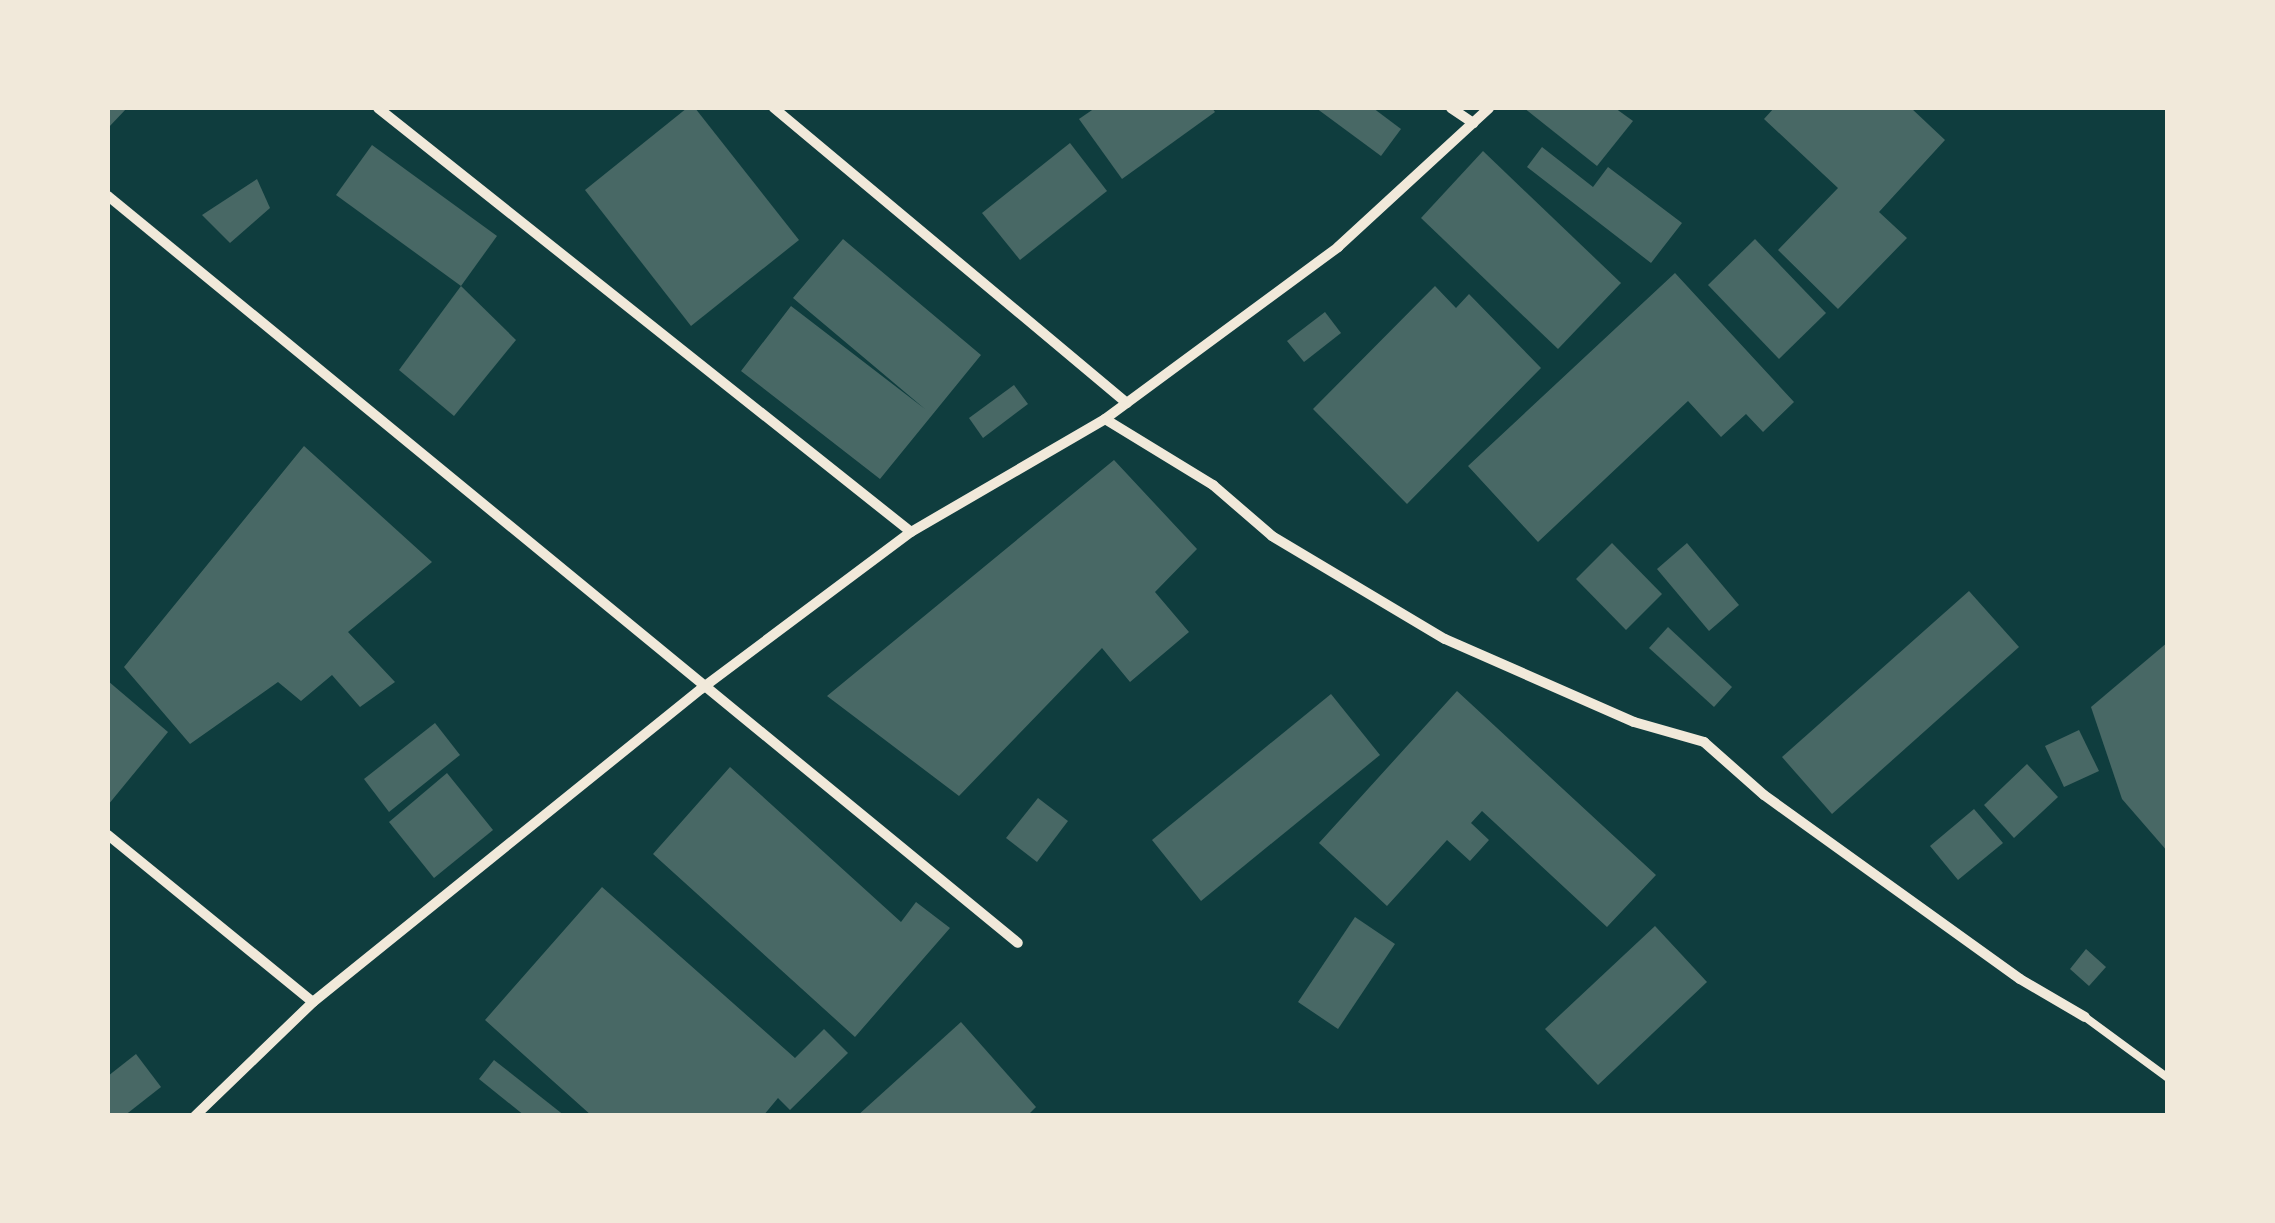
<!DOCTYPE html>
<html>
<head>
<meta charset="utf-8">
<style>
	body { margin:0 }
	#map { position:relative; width:2275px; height:1223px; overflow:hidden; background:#0f3d3e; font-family:Helvetica,sans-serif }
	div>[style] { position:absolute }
	.building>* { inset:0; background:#486865 }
	.service>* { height:8px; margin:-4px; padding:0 4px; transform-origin:4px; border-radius:4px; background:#f1e9da }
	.minor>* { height:10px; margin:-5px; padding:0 5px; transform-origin:5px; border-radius:5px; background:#f1e9da }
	span { translate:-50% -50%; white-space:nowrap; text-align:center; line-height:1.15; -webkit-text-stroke:10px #f1e9da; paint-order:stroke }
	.frame { position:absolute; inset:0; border:110px solid #f1e9da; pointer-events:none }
</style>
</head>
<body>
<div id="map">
	<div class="building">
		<div style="clip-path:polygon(108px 108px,127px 108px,108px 128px)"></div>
		<div style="clip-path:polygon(687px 108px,695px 108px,799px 240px,691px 326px,585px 190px)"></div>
		<div style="clip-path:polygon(1095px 108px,1212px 108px,1215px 112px,1122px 179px,1079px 119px)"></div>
		<div style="clip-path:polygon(1316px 108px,1373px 108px,1401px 129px,1381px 156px)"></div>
		<div style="clip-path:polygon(1524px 108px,1615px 108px,1633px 121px,1597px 166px)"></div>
		<div style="clip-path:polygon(1774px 108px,1911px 108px,1945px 140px,1879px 212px,1907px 238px,1838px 309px,1778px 250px,1838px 188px,1764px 119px)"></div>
		<div style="clip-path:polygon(1070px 143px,1107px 191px,1020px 260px,982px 213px)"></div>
		<div style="clip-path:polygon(372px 145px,497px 236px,461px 286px,336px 195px)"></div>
		<div style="clip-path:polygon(1542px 147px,1593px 187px,1608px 167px,1682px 223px,1651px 263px,1527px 167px)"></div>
		<div style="clip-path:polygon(1483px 151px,1621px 283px,1558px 349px,1421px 218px)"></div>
		<div style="clip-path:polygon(257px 179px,270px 208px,230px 243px,202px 215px)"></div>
		<div style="clip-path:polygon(843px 239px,981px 355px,880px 479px,741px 371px,791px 306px,925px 409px,793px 298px)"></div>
		<div style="clip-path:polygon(1755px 239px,1826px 313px,1779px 359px,1708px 285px)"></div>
		<div style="clip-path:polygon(1675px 273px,1794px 402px,1763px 432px,1746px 414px,1721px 437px,1688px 401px,1538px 542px,1468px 466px)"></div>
		<div style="clip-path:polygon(461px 286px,516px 340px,454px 416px,399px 370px)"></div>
		<div style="clip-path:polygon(1435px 286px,1456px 308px,1469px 294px,1541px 368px,1407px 504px,1313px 409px)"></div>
		<div style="clip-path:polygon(1325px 312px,1341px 333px,1304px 362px,1287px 341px)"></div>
		<div style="clip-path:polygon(1014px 385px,1028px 404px,983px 438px,969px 418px)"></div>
		<div style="clip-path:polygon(304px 446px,432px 562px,348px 632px,395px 682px,360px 707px,332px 675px,301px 701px,278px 682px,190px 744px,124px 667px)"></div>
		<div style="clip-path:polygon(1114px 460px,1197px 549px,1155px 592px,1189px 632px,1130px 682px,1102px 648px,959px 796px,827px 696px)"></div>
		<div style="clip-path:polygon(1612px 543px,1662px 594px,1626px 630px,1576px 579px)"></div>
		<div style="clip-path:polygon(1687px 543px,1739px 605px,1709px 631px,1657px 569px)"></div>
		<div style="clip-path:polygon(1969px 591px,2019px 647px,1832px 814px,1782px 757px)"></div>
		<div style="clip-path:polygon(1668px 627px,1732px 687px,1714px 707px,1649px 648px)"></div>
		<div style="clip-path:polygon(2168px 642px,2168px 852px,2122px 799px,2091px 707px)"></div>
		<div style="clip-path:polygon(108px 681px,168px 732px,108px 805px)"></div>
		<div style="clip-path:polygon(1457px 691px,1656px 875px,1607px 927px,1482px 811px,1471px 823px,1489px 840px,1470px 861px,1447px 840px,1387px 906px,1319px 843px)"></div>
		<div style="clip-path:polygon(1331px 694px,1380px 755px,1201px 901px,1152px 840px)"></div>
		<div style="clip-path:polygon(435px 723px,460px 755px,389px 812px,364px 779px)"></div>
		<div style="clip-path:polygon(2079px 730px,2099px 771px,2064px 787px,2045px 746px)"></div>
		<div style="clip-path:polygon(2027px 764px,2058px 797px,2014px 838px,1984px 805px)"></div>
		<div style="clip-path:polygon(730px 767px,901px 922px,916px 902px,950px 928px,855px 1037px,653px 854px)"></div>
		<div style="clip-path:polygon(447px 773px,493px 830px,434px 878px,389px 822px)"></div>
		<div style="clip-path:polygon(1038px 798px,1068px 821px,1037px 862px,1006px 838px)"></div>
		<div style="clip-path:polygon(1974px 809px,2003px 843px,1958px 880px,1930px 846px)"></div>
		<div style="clip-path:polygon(602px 887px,795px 1058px,824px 1029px,848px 1053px,790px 1110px,778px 1098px,763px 1116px,592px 1116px,485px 1020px)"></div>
		<div style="clip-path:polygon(1355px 917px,1395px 944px,1338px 1029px,1298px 1002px)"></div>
		<div style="clip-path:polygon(1655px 926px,1707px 982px,1598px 1085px,1545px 1029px)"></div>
		<div style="clip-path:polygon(2086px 949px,2106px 967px,2089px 986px,2070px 969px)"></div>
		<div style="clip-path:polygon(961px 1022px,1036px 1107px,1027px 1116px,857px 1116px)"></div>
		<div style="clip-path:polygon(136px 1054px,161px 1087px,124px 1116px,108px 1116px,108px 1076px)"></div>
		<div style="clip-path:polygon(494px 1060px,565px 1116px,525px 1116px,479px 1079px)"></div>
	</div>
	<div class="service">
		<div style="left:2085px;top:1017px;width:103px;rotate:36.3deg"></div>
	</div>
	<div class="minor">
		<div style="left:378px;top:108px;width:681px;rotate:38.5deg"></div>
		<div style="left:774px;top:108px;width:460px;rotate:39.9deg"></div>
		<div style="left:1451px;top:108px;width:27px;rotate:34deg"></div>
		<div style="left:108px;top:196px;width:1177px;rotate:39.38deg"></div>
		<div style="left:1105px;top:419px;width:290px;rotate:-36.4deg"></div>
		<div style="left:1338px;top:247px;width:205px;rotate:-42.6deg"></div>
		<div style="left:108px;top:835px;width:264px;rotate:39.2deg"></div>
		<div style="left:195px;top:1116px;width:164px;rotate:-44deg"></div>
		<div style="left:313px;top:1002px;width:499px;rotate:-38.9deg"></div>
		<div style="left:701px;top:689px;width:262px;rotate:-36.8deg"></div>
		<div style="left:911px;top:532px;width:225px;rotate:-30.2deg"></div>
		<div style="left:1105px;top:419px;width:127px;rotate:31.4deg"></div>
		<div style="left:1213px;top:485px;width:78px;rotate:40.8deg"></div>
		<div style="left:1272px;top:536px;width:201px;rotate:30.8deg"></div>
		<div style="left:1445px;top:639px;width:206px;rotate:23.7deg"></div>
		<div style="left:1634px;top:722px;width:73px;rotate:15.9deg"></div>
		<div style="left:1704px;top:742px;width:80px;rotate:41.5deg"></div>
		<div style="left:1764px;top:795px;width:315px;rotate:35.7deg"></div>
		<div style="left:2020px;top:979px;width:75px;rotate:30.3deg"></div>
	</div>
	<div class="frame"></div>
</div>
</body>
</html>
